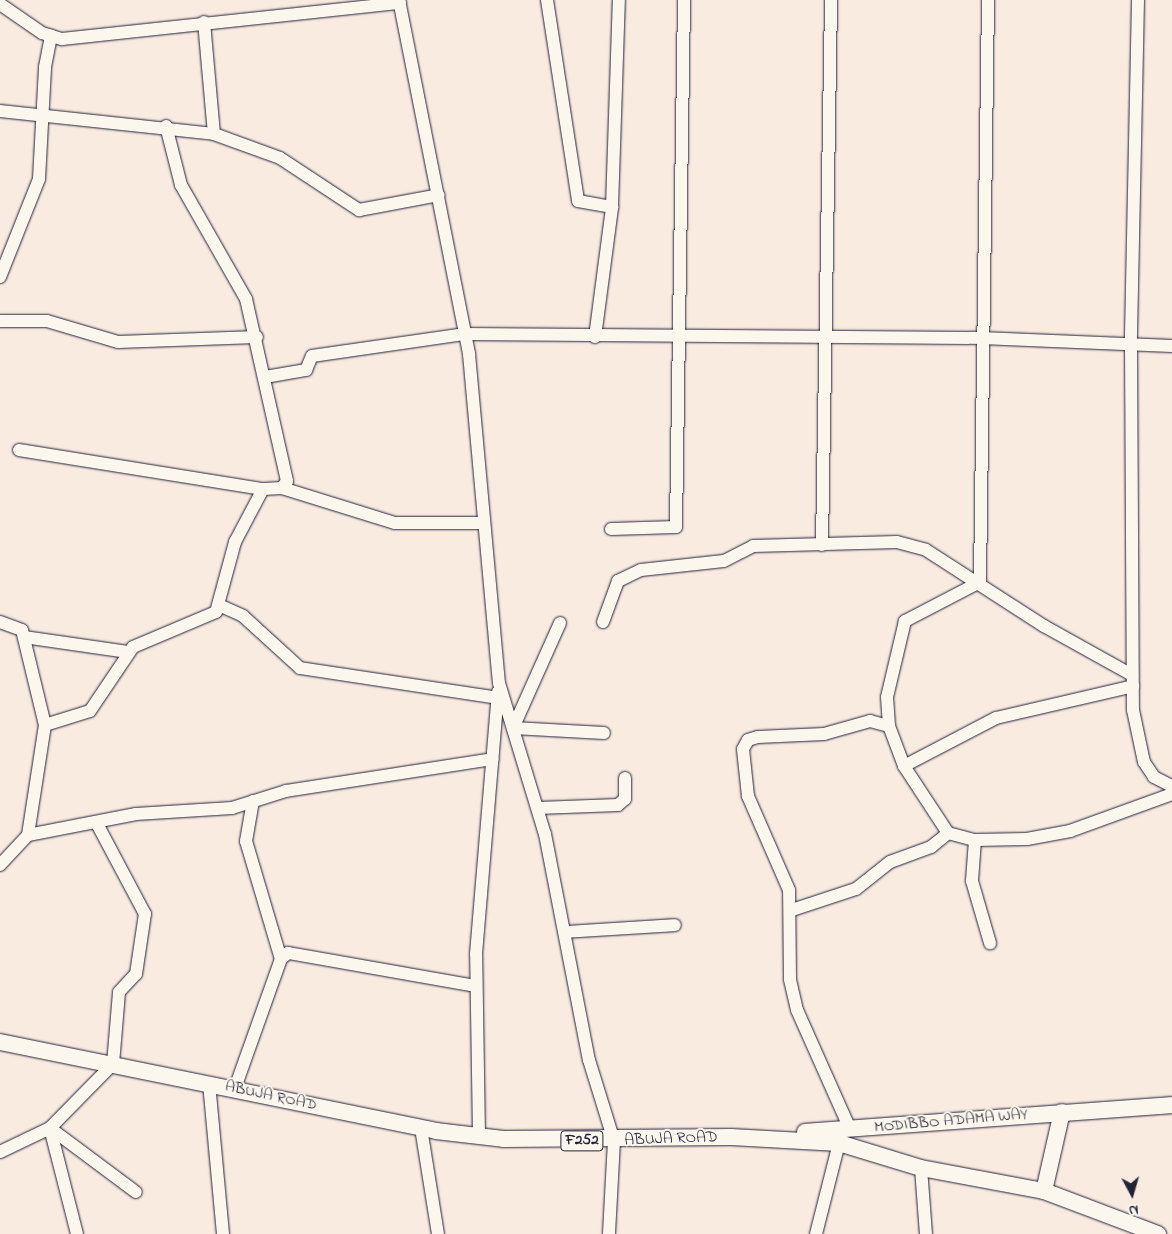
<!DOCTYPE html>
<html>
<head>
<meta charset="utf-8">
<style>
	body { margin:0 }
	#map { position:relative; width:1172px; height:1234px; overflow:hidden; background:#faebe0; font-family:"Indie Flower",sans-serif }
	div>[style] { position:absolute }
	.roads { filter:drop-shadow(0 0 1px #22223b) drop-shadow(0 0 1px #22223b) }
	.minor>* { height:12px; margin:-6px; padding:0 6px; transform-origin:6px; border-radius:6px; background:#fbf7ec }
	.major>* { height:16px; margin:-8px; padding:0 8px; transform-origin:8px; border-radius:8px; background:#fbf7ec }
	span { translate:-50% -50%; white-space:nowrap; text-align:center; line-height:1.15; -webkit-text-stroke:4px #fbf7ec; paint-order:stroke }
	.shield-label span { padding:1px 4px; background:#fbf7ec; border:1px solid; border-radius:4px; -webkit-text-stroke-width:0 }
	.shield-label { font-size:15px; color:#22223b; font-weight:700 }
	.street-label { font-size:16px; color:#22223b }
	.north { position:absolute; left:1107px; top:1169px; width:50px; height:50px; -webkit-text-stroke:4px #fbf7ec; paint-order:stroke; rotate:174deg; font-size:14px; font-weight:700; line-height:20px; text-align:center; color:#22223b }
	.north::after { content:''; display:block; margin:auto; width:18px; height:22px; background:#22223b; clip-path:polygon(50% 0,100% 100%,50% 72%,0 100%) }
</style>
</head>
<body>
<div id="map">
	<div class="roads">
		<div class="minor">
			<div style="left:399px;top:0;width:361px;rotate:78.8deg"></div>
			<div style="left:469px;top:354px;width:330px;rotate:84.8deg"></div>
			<div style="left:499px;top:683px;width:158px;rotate:73.1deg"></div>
			<div style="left:545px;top:834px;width:230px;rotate:79deg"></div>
			<div style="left:589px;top:1060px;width:85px;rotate:72.8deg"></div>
			<div style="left:614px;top:1141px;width:93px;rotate:93.1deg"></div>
			<div style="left:547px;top:0;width:203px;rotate:81.2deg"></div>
			<div style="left:578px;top:201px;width:35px;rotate:10deg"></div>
			<div style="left:988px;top:0;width:582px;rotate:90.79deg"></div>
			<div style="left:980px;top:582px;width:85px;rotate:152.5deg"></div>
			<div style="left:905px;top:621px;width:78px;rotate:103.3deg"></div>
			<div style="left:887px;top:697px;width:29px;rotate:86deg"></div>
			<div style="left:889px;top:726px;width:43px;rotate:69.4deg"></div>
			<div style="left:904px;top:766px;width:80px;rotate:56.7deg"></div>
			<div style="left:948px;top:833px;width:28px;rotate:15deg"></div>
			<div style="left:975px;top:840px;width:52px;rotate:-1.1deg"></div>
			<div style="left:1027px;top:839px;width:44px;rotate:-10.5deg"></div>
			<div style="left:1070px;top:831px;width:109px;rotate:-19.9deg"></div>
			<div style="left:1138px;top:0;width:343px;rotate:91.2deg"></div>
			<div style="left:1131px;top:343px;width:367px;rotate:89.7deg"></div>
			<div style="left:1133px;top:710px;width:53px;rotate:78.1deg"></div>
			<div style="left:1144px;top:762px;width:18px;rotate:56deg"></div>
			<div style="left:1154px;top:777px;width:20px;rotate:27deg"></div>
			<div style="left:0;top:4px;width:51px;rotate:34.6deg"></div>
			<div style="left:42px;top:33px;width:21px;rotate:17deg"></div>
			<div style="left:62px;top:39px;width:340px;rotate:-6.1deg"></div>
			<div style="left:204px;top:22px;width:112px;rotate:84.9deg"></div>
			<div style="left:0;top:111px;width:215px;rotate:6.1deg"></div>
			<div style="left:214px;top:134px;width:70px;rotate:20deg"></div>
			<div style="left:280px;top:158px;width:95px;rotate:33.4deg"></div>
			<div style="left:359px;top:210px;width:81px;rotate:-10.6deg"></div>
			<div style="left:166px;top:126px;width:61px;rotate:75.7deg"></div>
			<div style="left:181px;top:185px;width:131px;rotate:60.3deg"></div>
			<div style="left:246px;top:299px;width:187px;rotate:77.3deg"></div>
			<div style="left:287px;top:481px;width:9px;rotate:126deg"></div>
			<div style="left:0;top:277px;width:105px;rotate:-68.3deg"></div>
			<div style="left:39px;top:179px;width:112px;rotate:-86.9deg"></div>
			<div style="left:45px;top:67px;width:32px;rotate:-79deg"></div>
			<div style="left:0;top:321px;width:47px"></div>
			<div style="left:47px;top:321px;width:74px;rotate:16.5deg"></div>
			<div style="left:118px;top:342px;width:139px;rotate:-2.1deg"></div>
			<div style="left:595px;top:337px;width:131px;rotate:-82.5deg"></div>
			<div style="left:612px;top:207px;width:207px;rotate:-88.1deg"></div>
			<div style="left:265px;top:377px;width:42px;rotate:-9.7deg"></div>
			<div style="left:306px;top:370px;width:15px;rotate:-67deg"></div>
			<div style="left:312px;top:356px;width:155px;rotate:-8.2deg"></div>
			<div style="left:465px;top:334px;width:516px;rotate:0.44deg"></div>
			<div style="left:981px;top:338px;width:191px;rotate:2.4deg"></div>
			<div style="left:19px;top:450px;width:247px;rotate:9.1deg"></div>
			<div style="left:263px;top:489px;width:19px;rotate:-3deg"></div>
			<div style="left:282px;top:488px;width:118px;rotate:17.2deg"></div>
			<div style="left:395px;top:523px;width:89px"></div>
			<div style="left:611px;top:529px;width:65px;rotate:-1.8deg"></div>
			<div style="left:676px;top:527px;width:527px;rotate:-89.13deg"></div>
			<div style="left:822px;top:545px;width:545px;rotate:-89.05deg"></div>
			<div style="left:221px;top:606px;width:24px;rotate:24deg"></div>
			<div style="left:243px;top:616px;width:77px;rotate:42.4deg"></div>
			<div style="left:300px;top:668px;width:200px;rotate:8.6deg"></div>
			<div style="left:0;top:622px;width:23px;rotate:20deg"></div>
			<div style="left:22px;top:630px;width:98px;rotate:76.4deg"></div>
			<div style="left:45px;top:725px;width:111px;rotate:98.8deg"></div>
			<div style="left:603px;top:622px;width:44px;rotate:-69.9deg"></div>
			<div style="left:618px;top:581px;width:25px;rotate:-26deg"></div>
			<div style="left:641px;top:570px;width:83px;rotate:-6.2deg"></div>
			<div style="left:724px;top:561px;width:33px;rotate:-27deg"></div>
			<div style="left:753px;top:546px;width:144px;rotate:-1.6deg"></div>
			<div style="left:897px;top:542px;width:30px;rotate:15deg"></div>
			<div style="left:926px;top:550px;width:140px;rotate:32.8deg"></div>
			<div style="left:1044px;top:626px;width:101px;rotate:29.1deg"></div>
			<div style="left:560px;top:623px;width:115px;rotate:114.1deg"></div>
			<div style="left:513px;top:728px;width:91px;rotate:3.1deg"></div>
			<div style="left:24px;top:637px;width:105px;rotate:8.2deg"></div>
			<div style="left:45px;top:725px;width:47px;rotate:-17.3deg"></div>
			<div style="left:90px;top:711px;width:77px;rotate:-56.1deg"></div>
			<div style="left:133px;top:647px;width:90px;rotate:-22.9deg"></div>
			<div style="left:216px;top:612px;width:73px;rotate:-74.8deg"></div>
			<div style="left:235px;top:542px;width:60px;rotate:-62.2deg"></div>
			<div style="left:904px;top:766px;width:104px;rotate:-27.6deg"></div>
			<div style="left:996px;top:718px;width:141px;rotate:-13.1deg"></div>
			<div style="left:253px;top:801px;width:41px;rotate:99.9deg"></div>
			<div style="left:246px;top:841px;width:123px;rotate:73.5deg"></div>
			<div style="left:538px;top:808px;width:80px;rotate:-2.1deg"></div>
			<div style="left:618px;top:805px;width:9px;rotate:-41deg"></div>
			<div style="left:625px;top:799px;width:21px;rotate:-90deg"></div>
			<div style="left:975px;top:840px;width:41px;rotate:94.2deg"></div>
			<div style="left:972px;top:881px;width:65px;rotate:73.8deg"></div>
			<div style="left:0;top:865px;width:41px;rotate:-47deg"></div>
			<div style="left:28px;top:835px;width:110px;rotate:-11deg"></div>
			<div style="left:136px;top:814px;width:96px;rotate:-3.6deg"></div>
			<div style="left:232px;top:808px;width:57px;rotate:-17.5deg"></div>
			<div style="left:286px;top:791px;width:209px;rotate:-8.8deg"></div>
			<div style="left:792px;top:910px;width:67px;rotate:-18.2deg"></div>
			<div style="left:856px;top:889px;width:43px;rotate:-38.5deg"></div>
			<div style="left:890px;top:862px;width:44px;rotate:-20.1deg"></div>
			<div style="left:931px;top:847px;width:22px;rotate:-39deg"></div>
			<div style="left:565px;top:932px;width:110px;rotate:-3.6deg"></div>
			<div style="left:209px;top:1083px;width:152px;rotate:84.7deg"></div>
			<div style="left:235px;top:1088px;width:137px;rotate:-70.4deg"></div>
			<div style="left:281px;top:959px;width:9px;rotate:-41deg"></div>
			<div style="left:288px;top:953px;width:191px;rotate:10deg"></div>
			<div style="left:50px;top:1128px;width:109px;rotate:75.7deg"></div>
			<div style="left:50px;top:1128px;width:107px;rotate:36.7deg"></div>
			<div style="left:421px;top:1128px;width:107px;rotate:80.9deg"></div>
			<div style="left:850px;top:1129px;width:130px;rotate:-114deg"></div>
			<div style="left:797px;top:1010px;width:32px;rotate:-103deg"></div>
			<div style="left:790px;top:979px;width:89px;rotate:-90.6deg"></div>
			<div style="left:789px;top:890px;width:103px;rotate:-113.6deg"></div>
			<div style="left:748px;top:796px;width:47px;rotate:-96.1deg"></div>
			<div style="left:743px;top:749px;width:10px;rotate:-61deg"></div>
			<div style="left:748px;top:740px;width:10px;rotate:-17deg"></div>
			<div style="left:758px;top:737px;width:66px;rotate:-2.6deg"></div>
			<div style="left:824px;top:734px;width:48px;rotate:-15.8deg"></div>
			<div style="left:870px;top:721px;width:20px;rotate:15deg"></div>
			<div style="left:479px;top:1136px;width:182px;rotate:-90.9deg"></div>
			<div style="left:476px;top:954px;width:263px;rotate:-85.2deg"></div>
			<div style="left:0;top:1152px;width:55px;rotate:-25.6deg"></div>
			<div style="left:50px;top:1128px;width:90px;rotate:-45.5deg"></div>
			<div style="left:113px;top:1064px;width:72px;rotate:-85.2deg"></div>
			<div style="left:119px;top:992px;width:25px;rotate:-47deg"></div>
			<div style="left:136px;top:974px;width:61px;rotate:-81.5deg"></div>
			<div style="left:145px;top:914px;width:104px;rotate:-118deg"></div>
			<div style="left:921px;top:1168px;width:66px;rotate:85.7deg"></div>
			<div style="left:816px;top:1234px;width:94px;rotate:-75.8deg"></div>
		</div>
		<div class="major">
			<div style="left:0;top:1042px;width:445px;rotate:11.5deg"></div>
			<div style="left:436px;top:1131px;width:68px;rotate:6.7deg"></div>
			<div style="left:504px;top:1139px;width:227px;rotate:-0.5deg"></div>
			<div style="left:731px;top:1137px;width:108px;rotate:3.2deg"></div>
			<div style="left:839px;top:1143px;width:86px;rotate:17deg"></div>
			<div style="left:921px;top:1168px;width:125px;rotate:10.6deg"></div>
			<div style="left:1044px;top:1191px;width:122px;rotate:20.7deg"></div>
			<div style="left:805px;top:1132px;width:368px;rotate:-4.2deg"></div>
			<div style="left:1044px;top:1191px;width:81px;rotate:-77.2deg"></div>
		</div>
	</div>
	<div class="shield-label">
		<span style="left:582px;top:1141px">F252</span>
	</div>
	<div class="street-label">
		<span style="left:271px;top:1096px;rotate:12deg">ABUJA ROAD</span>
		<span style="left:951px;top:1121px;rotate:-5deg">MODIBBO ADAMA WAY</span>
		<span style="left:671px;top:1139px;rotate:-2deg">ABUJA ROAD</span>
	</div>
	<div class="north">N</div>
</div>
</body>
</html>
